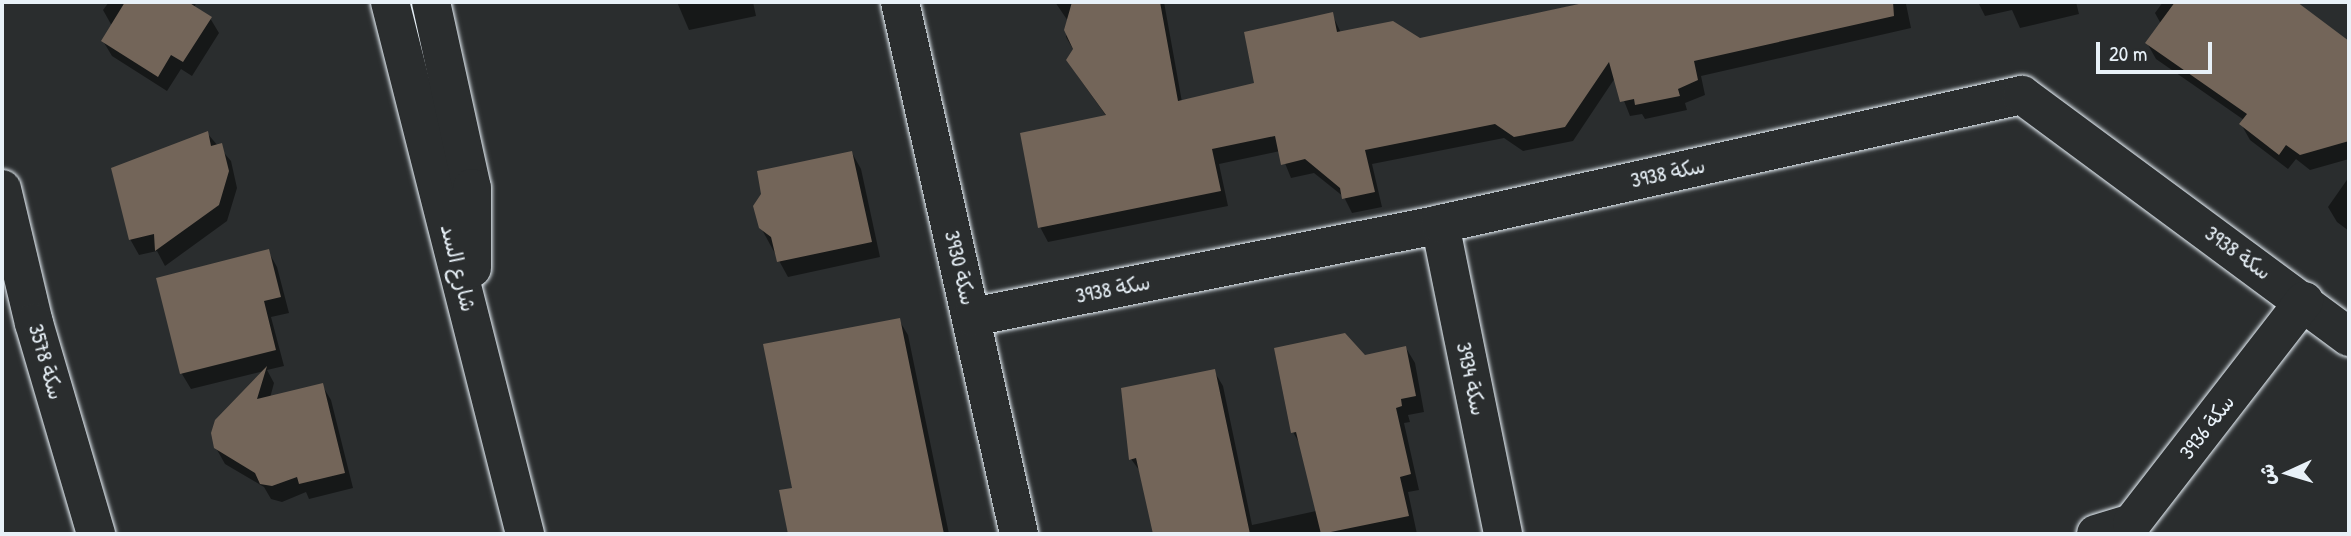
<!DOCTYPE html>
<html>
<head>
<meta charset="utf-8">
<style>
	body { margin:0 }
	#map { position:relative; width:2351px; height:536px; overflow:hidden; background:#2a2d2e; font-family:"Patrick Hand","Playpen Sans Arabic",sans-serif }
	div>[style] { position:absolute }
	.shadow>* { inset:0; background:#0007 }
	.building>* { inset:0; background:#736559 }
	.roads { filter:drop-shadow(0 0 2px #e8f1f8) drop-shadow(0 0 2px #e8f1f8) }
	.minor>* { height:38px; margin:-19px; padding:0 19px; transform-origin:19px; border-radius:19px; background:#2a2d2e }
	span { translate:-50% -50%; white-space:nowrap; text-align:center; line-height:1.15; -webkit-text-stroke:5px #2a2d2e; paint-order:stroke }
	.street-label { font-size:21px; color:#e8f1f8 }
	.frame { position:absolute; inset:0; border:4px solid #e8f1f8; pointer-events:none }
	.north { position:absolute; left:2253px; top:438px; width:70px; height:70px; -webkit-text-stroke:5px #2a2d2e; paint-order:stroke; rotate:266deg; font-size:19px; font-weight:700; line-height:28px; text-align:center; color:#e8f1f8 }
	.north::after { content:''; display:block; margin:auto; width:24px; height:32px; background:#e8f1f8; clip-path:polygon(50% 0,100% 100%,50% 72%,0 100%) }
	.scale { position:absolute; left:2096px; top:42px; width:116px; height:32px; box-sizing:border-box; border:4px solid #e8f1f8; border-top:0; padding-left:9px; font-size:21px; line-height:24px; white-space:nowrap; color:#e8f1f8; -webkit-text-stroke:5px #2a2d2e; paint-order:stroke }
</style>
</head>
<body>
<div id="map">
	<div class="shadow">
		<div style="clip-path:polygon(109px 2px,197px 2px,194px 7px,210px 18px,219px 33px,192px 76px,181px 69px,167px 91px,112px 56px,103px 41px,112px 26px,103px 10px)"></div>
		<div style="clip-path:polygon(677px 2px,753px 2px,756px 16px,689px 30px)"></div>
		<div style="clip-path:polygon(1055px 2px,1164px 2px,1182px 102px,1256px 84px,1332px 14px,1341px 33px,1420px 40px,1589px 2px,1912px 3px,1906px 4px,1911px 28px,1701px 76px,1705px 95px,1685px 103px,1687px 110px,1645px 119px,1642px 114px,1630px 116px,1615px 78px,1573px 141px,1523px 151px,1504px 138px,1372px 164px,1382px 207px,1352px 213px,1344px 197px,1314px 173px,1291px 178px,1280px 151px,1219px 164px,1228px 206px,1048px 242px,1040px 227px,1107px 117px,1077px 75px,1074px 51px,1066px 37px,1068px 21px)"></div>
		<div style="clip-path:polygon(1978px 2px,2076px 2px,2079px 14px,2020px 28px,2012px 10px,1985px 16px)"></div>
		<div style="clip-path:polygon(2163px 2px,2290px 2px,2349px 45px,2349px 159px,2310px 170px,2296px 159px,2288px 169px,2250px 140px,2241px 124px,2244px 120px,2156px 59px,2147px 43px,2161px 24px,2155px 13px)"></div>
		<div style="clip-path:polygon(207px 133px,231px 161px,237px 188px,227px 221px,165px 266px,157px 251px,139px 255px,130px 239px)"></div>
		<div style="clip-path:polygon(852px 153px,861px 169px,880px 257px,788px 277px,761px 228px,763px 195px)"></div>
		<div style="clip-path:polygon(2349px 177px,2349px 231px,2337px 222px,2328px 207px)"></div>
		<div style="clip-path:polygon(268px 251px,277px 267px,289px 313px,271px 317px,284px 366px,267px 370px,274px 383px,270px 398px,322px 385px,331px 400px,353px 488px,309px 499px,306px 492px,282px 502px,271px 499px,264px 487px,225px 464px,216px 448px,264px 371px,191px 389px,182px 374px,158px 279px)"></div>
		<div style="clip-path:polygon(899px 320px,908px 335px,949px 534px,790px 534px,781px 491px,794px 489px)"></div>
		<div style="clip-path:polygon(1406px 348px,1415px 363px,1424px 412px,1408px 415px,1410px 422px,1404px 423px,1419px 490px,1408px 492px,1417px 534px,1156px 534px,1142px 474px,1131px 459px,1214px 371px,1223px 386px,1252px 525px,1316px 511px,1302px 448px,1293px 432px,1364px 357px)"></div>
	</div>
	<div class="building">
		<div style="clip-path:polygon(125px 2px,188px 2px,212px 17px,183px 62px,171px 55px,158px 77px,101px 41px)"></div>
		<div style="clip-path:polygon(1072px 2px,1160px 2px,1178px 101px,1254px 83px,1244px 32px,1333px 12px,1337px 32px,1393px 21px,1420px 38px,1588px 2px,1893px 2px,1894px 16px,1694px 61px,1698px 80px,1678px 89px,1680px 96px,1635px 105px,1634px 99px,1620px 102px,1609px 62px,1565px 127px,1514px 137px,1495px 124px,1365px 150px,1375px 192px,1342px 199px,1340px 188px,1305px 159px,1281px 165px,1275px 136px,1212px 149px,1221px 191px,1038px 228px,1020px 133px,1106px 115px,1066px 60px,1073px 49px,1064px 30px)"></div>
		<div style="clip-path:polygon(2175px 2px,2297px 2px,2349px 41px,2349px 141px,2300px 155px,2286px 145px,2279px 155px,2239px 124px,2247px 114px,2145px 43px)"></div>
		<div style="clip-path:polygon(208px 131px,211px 146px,222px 143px,229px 171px,219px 205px,155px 251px,154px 234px,129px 240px,111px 168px)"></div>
		<div style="clip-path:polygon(852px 151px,872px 242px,777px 262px,771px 237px,759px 228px,753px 206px,761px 194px,757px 171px)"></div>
		<div style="clip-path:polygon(269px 249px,281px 297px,264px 301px,276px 350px,180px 374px,156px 278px)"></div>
		<div style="clip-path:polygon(900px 318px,944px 534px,788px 534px,779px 490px,792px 488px,763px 344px)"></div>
		<div style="clip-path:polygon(1345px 333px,1365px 355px,1406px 346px,1416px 396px,1401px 399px,1402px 406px,1396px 408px,1411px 474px,1400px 477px,1409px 516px,1321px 534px,1296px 432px,1291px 433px,1274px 348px)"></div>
		<div style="clip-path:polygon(267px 366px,257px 399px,323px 383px,345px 473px,299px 484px,297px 477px,272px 486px,260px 484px,255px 473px,214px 448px,211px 433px,215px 420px)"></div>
		<div style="clip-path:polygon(1215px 369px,1250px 534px,1153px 534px,1136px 458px,1129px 460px,1121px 388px)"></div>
	</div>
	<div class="roads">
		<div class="minor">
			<div style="left:390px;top:2px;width:549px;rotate:75.76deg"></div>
			<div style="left:431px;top:2px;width:190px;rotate:77.6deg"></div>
			<div style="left:472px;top:188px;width:80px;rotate:90deg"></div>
			<div style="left:900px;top:2px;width:545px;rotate:77.39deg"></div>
			<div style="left:2px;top:189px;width:138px;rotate:76.6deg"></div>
			<div style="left:34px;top:323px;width:220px;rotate:73.6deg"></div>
			<div style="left:1440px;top:224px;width:316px;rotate:78.5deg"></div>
			<div style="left:972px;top:317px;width:477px;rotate:-11.2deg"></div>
			<div style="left:1440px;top:224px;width:596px;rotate:-12.5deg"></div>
			<div style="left:2022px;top:95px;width:407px;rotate:36.5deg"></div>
			<div style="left:2096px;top:534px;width:38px;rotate:-17deg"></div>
			<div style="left:2132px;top:523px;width:281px;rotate:-52.2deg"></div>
		</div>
	</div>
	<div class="street-label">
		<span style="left:1668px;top:173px;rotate:-12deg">سكة 3938</span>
		<span style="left:2238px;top:253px;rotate:36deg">سكة 3938</span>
		<span style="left:458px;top:268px;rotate:76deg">شارع السد</span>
		<span style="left:960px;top:268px;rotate:77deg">سكة 3930</span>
		<span style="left:1113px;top:289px;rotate:-11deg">سكة 3938</span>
		<span style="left:46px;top:362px;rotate:74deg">سكة 3578</span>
		<span style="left:1471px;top:379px;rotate:78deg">سكة 3934</span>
		<span style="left:2207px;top:427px;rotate:-52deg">سكة 3936</span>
	</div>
	<div class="frame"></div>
	<div class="north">ش</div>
	<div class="scale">20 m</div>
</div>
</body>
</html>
